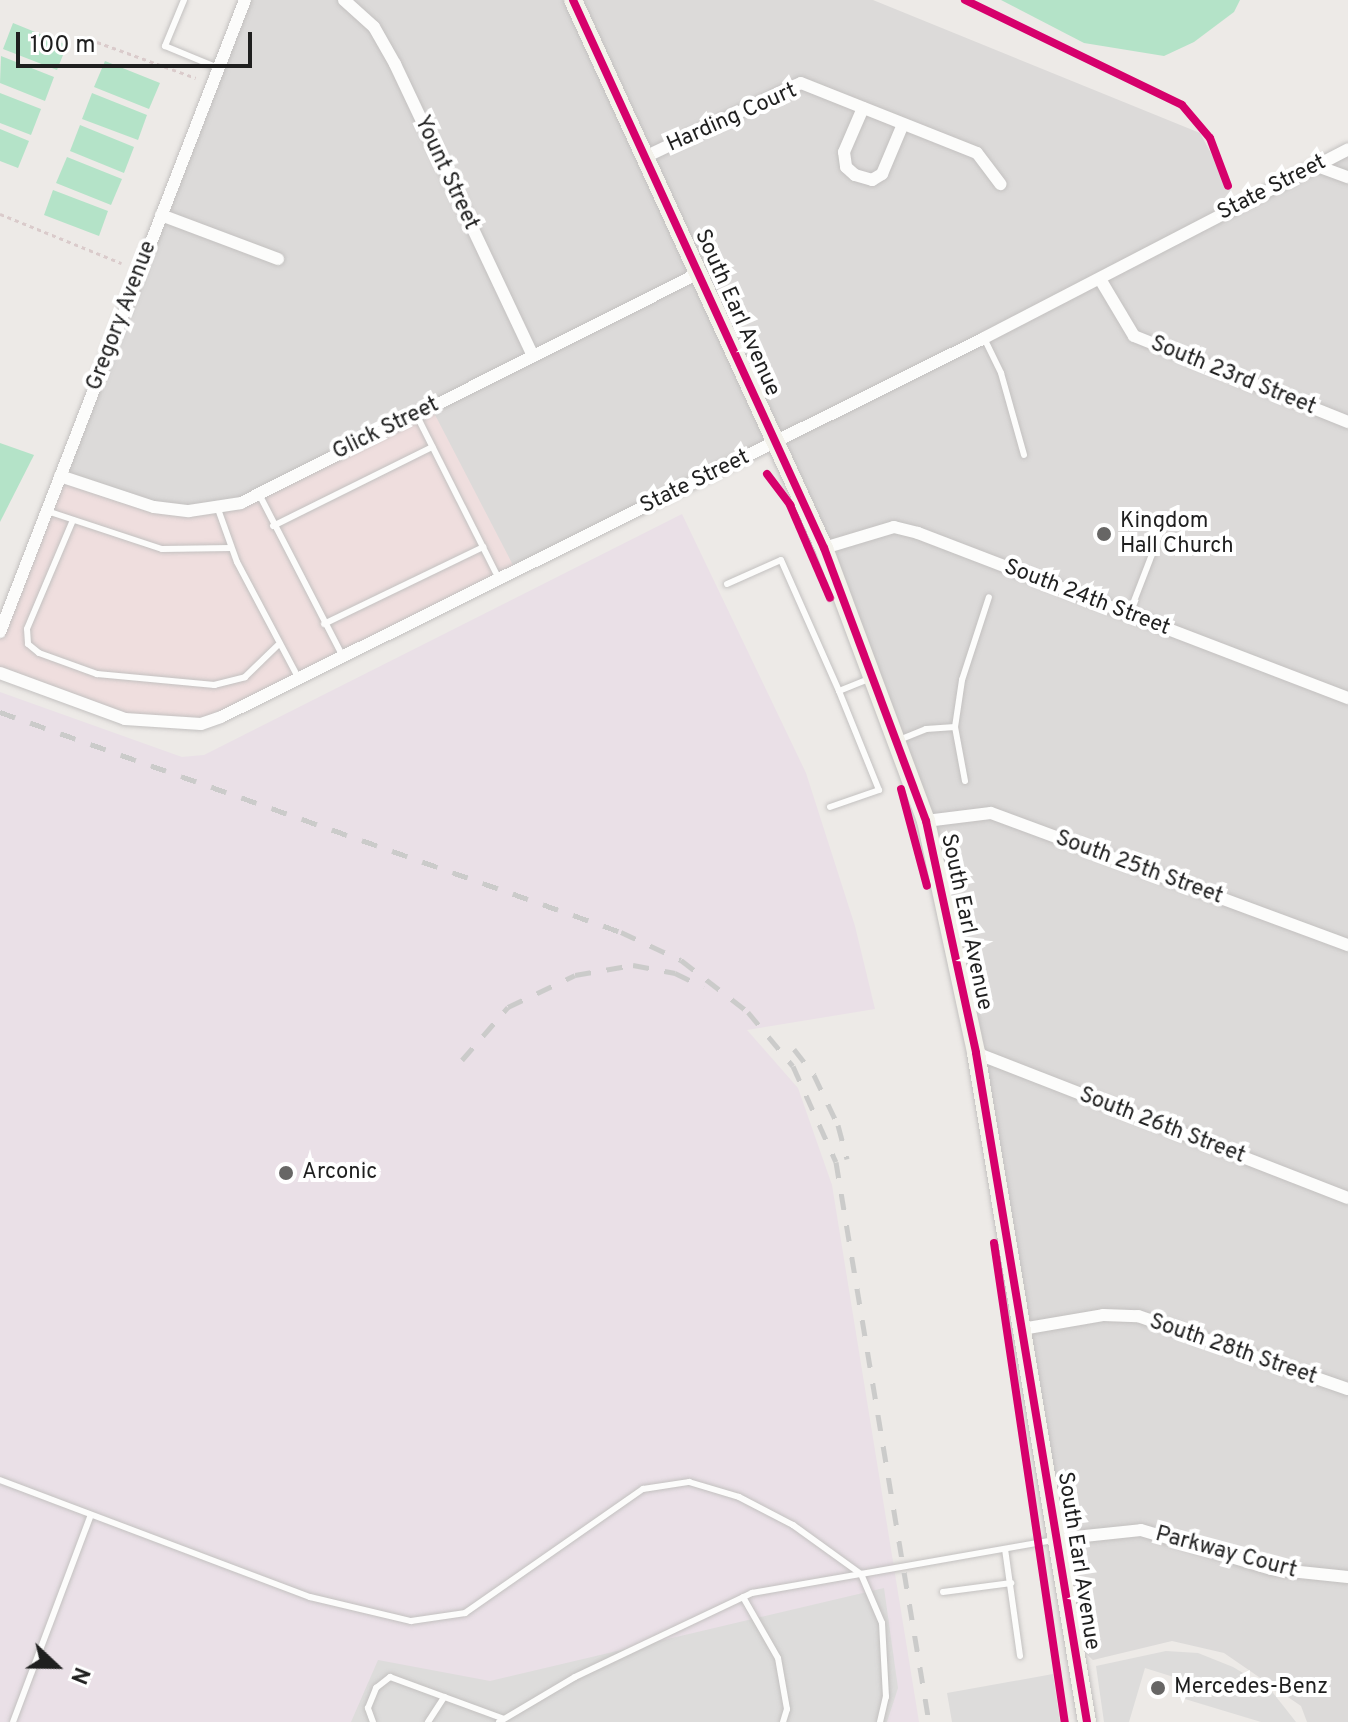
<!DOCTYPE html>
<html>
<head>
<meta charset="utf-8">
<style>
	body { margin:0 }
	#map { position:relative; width:1348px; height:1722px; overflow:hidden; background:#edeae7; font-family:Overpass,sans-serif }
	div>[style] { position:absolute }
	.residential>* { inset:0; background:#dcdad9 }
	.commercial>* { inset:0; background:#efdede }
	.industrial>* { inset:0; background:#eae0e7 }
	.pitch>* { inset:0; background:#b4e3c8 }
	.parking>* { inset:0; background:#dddcdb }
	.path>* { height:3px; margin-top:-1.5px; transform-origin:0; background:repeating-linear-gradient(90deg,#dacbcb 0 4px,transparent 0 8px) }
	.roads { filter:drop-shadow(0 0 2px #c3c1c0) drop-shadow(0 0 2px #c3c1c0) }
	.lane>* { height:6px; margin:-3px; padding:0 3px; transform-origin:3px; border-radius:3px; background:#fcfcfb }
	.street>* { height:12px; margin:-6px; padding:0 6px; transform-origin:6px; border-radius:6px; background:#fcfcfb }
	.secondary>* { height:18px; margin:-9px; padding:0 9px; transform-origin:9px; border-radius:9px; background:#f3f2eb }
	.rail>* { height:5px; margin-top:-2.5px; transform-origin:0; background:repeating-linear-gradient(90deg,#cbcbca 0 16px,transparent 0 32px) }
	.cycleway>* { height:8px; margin:-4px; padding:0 4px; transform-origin:4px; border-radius:4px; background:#d6006c }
	.dots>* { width:22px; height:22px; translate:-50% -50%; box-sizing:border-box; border:4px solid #fff; border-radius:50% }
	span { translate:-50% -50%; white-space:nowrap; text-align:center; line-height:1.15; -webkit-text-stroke:8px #fff; paint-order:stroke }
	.street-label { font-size:22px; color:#1f1f1f }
	.poi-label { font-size:22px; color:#1f1f1f }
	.left { translate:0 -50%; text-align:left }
	.north { position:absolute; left:16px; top:1626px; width:80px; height:80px; -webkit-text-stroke:6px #fff; paint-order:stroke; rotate:112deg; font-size:22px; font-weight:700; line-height:32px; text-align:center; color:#1f1f1f }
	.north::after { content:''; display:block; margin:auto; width:28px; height:36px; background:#1f1f1f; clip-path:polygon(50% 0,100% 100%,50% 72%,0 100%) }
	.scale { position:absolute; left:16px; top:32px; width:236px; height:36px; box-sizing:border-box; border:4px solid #1f1f1f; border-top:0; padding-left:10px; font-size:24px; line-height:28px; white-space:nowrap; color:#1f1f1f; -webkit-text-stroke:6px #fff; paint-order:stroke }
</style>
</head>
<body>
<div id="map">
	<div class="residential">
		<div style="clip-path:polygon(245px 0,873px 0,1200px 133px,1239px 205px,1348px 152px,1348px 1722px,1307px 1722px,1301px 1706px,1224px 1653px,1172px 1641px,1093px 1660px,1072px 1641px,926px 821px,776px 443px,515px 569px,259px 494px,189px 511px,60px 476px)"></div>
	</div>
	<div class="commercial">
		<div style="clip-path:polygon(431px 407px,515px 569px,201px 724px,125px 719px,0 673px,0 632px,60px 476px,154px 507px,218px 509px)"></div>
	</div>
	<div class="industrial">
		<div style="clip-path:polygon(682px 514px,806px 773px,855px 926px,875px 1009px,747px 1030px,798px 1088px,832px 1185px,919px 1722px,0 1722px,0 692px,182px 757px,204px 755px)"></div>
	</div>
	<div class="pitch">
		<div style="clip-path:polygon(1001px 0,1240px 0,1234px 12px,1194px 42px,1164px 56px,1084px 43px)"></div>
		<div style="clip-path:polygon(13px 23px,67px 45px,57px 70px,3px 49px)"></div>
		<div style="clip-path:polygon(1px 56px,54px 77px,45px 101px,0 83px)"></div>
		<div style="clip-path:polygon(105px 61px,160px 83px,149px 109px,94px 87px)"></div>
		<div style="clip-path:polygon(0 93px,41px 109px,31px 135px,0 123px)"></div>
		<div style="clip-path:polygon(92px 93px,147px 115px,138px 140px,82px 119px)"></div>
		<div style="clip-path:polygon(80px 125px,134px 147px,124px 173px,70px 151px)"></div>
		<div style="clip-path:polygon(0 129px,29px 141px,18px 168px,0 161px)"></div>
		<div style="clip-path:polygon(67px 157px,122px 179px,111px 205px,56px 183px)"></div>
		<div style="clip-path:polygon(53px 190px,108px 211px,99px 236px,44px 215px)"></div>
		<div style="clip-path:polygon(0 443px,34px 455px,0 522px)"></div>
	</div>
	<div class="parking">
		<div style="clip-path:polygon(884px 1588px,898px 1688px,887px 1722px,351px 1722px,378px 1660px,490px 1681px)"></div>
		<div style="clip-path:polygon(1166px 1651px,1198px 1653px,1233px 1667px,1270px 1689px,1296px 1722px,1261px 1722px,1175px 1696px,1180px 1679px,1145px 1668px,1129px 1722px,1104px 1722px,1096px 1666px)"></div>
		<div style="clip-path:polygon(1053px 1674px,1060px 1722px,952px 1722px,947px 1693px)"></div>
	</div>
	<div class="path">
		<div style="left:93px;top:48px;width:7px;rotate:-56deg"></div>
		<div style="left:97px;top:42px;width:105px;rotate:20deg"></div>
		<div style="left:0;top:214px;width:131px;rotate:22deg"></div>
	</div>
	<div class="roads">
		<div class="lane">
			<div style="left:184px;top:0;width:50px;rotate:112.4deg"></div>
			<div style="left:165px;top:46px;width:55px;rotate:22.4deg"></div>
			<div style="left:984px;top:338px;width:39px;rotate:64deg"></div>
			<div style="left:1001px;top:373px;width:85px;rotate:74.3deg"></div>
			<div style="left:416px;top:414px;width:182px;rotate:63.3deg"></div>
			<div style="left:259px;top:494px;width:181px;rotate:62.7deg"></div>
			<div style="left:218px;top:509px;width:56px;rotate:70.3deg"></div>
			<div style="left:237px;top:562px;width:130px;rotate:62.1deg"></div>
			<div style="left:47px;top:511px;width:121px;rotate:18.3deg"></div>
			<div style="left:162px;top:549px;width:69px;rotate:-0.8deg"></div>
			<div style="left:73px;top:520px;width:118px;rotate:112.9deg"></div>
			<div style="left:27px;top:629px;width:15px;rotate:86deg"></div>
			<div style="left:28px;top:644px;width:14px;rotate:39deg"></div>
			<div style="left:39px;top:653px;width:62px;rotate:19.9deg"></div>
			<div style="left:97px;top:674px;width:118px;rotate:5.4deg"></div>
			<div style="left:214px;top:685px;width:32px;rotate:-14deg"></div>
			<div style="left:245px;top:677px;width:45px;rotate:-44.1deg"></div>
			<div style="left:273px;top:526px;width:178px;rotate:-26.4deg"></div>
			<div style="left:727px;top:584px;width:59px;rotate:-24deg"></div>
			<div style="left:781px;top:560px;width:143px;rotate:66.1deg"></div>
			<div style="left:1129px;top:614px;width:103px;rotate:-68.9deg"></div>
			<div style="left:324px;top:624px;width:177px;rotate:-25.8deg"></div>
			<div style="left:955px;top:727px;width:48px;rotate:-81.5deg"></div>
			<div style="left:962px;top:680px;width:87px;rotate:-72deg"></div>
			<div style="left:899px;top:740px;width:29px;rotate:-22deg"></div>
			<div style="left:926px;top:729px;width:29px;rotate:-4deg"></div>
			<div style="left:955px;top:727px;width:55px;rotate:79.5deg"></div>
			<div style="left:830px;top:807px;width:52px;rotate:-19.1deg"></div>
			<div style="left:879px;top:790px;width:107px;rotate:-112deg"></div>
			<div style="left:839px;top:691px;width:32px;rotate:-22deg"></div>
			<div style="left:0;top:1480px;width:331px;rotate:20.7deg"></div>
			<div style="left:310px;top:1597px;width:104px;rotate:13.4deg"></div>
			<div style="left:411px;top:1621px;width:55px;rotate:-8.4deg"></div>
			<div style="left:465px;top:1613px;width:217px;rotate:-34.9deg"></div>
			<div style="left:643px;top:1489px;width:47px;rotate:-8.7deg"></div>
			<div style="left:689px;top:1482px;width:52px;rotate:16.7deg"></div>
			<div style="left:739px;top:1497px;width:61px;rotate:27.4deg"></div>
			<div style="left:793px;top:1525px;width:84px;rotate:35.8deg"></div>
			<div style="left:1005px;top:1549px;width:108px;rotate:82deg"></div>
			<div style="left:943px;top:1592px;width:69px;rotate:-7.5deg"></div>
			<div style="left:743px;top:1597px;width:70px;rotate:60.2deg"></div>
			<div style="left:778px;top:1658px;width:52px;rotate:80deg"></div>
			<div style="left:787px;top:1709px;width:14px;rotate:107deg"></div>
			<div style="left:13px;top:1722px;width:221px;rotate:-69.4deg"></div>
			<div style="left:373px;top:1722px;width:15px;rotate:-110deg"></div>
			<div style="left:368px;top:1708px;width:22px;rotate:-68deg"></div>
			<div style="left:376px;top:1688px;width:18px;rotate:-38deg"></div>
			<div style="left:390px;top:1677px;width:121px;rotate:20.2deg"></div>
			<div style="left:428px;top:1722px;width:30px;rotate:-57deg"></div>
			<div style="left:499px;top:1722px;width:88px;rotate:-30.6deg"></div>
			<div style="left:575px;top:1677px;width:196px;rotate:-25.4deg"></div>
			<div style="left:752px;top:1593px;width:111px;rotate:-9.9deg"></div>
			<div style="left:880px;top:1722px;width:26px;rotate:-77deg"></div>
			<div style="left:886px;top:1697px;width:74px;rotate:-93.1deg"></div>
			<div style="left:882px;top:1623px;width:53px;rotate:-113.2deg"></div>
			<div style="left:861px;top:1574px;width:195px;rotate:-10deg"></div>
		</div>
		<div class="street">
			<div style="left:344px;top:0;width:40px;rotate:42deg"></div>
			<div style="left:374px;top:27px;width:43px;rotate:60.4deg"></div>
			<div style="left:395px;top:64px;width:323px;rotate:64.7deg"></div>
			<div style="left:863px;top:108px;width:48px;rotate:113.4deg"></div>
			<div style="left:844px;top:152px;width:15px;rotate:82deg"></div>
			<div style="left:846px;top:167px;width:12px;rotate:42deg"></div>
			<div style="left:855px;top:175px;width:18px;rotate:16deg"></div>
			<div style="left:872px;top:180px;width:12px;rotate:-31deg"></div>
			<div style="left:882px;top:174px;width:54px;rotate:-67.2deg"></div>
			<div style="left:647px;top:156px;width:170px;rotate:-25.4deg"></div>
			<div style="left:801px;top:83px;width:189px;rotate:21.7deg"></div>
			<div style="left:977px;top:153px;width:39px;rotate:53deg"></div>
			<div style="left:1317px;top:166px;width:33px;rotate:20deg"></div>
			<div style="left:161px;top:215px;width:125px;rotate:20.6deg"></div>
			<div style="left:1100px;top:279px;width:66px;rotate:59.2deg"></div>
			<div style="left:1134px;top:336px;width:231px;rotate:21.9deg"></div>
			<div style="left:60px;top:476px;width:99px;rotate:18.3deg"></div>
			<div style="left:154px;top:507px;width:35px;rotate:7deg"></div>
			<div style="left:189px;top:511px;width:53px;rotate:-8.7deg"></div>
			<div style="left:241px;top:503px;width:513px;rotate:-26.67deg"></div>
			<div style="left:824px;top:548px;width:73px;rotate:-16.7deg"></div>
			<div style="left:894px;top:527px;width:25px;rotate:14deg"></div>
			<div style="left:918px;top:533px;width:461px;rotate:21deg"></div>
			<div style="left:0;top:632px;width:678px;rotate:-68.81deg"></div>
			<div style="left:0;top:673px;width:133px;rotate:20.2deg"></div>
			<div style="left:125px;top:719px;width:76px;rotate:3.8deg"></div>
			<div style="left:201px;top:724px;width:21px;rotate:-19deg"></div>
			<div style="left:221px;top:717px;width:852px;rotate:-26.41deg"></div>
			<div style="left:984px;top:338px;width:410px;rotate:-27.4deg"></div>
			<div style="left:926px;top:821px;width:65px;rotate:-7deg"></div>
			<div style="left:991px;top:813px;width:381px;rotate:20.3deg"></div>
			<div style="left:976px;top:1053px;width:399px;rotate:21.3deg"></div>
			<div style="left:1022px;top:1329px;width:82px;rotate:-9.8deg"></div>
			<div style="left:1103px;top:1315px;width:35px;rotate:2deg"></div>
			<div style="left:1138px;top:1316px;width:222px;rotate:19.2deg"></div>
			<div style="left:1056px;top:1539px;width:85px;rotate:-6deg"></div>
			<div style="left:1141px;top:1530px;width:136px;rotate:16.7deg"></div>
			<div style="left:1271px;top:1569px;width:77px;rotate:5.9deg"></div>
		</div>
		<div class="secondary">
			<div style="left:573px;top:0;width:603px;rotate:65.39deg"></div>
			<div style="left:824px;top:548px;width:291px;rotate:69.5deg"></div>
			<div style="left:926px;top:821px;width:237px;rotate:77.8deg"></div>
			<div style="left:976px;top:1053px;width:678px;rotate:80.58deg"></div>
		</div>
	</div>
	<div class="rail">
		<div style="left:0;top:712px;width:659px;rotate:19.51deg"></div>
		<div style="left:621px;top:932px;width:66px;rotate:25deg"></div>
		<div style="left:681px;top:960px;width:85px;rotate:37.8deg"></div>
		<div style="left:748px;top:1012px;width:70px;rotate:50.2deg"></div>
		<div style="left:793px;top:1066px;width:105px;rotate:65.9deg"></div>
		<div style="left:836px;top:1162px;width:568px;rotate:80.57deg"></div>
		<div style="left:794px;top:1049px;width:33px;rotate:52deg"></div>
		<div style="left:814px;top:1075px;width:55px;rotate:64.4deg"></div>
		<div style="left:838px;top:1125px;width:35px;rotate:75deg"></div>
		<div style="left:462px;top:1060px;width:70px;rotate:-49deg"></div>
		<div style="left:508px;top:1007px;width:74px;rotate:-25.5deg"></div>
		<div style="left:575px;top:975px;width:59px;rotate:-9.8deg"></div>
		<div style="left:633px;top:965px;width:43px;rotate:10.8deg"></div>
		<div style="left:675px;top:973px;width:32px;rotate:26deg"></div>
	</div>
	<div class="cycleway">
		<div style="left:573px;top:0;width:603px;rotate:65.39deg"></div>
		<div style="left:824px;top:548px;width:291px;rotate:69.5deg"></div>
		<div style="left:926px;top:821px;width:237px;rotate:77.8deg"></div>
		<div style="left:976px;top:1053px;width:678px;rotate:80.58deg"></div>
		<div style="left:965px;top:0;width:241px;rotate:25.8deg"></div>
		<div style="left:1182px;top:105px;width:43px;rotate:49.7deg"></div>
		<div style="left:1210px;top:138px;width:51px;rotate:69.4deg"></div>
		<div style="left:767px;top:474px;width:39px;rotate:53deg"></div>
		<div style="left:790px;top:505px;width:101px;rotate:66.7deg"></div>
		<div style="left:901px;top:789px;width:100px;rotate:75deg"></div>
		<div style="left:994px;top:1243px;width:484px;rotate:81.6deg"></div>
	</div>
	<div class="dots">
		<div style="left:1104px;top:534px;background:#676665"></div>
		<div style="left:286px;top:1173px;background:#676665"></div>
		<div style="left:1158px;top:1688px;background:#676665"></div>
	</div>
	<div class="street-label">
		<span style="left:732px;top:118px;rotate:-24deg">Harding Court</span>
		<span style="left:446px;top:173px;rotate:65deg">Yount Street</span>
		<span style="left:1272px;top:188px;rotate:-27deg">State Street</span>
		<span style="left:737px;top:313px;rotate:66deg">South Earl Avenue</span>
		<span style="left:122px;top:316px;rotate:-69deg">Gregory Avenue</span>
		<span style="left:1233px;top:376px;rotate:22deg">South 23rd Street</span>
		<span style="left:386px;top:429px;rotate:-26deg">Glick Street</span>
		<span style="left:695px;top:482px;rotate:-26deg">State Street</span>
		<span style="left:1087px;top:598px;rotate:21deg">South 24th Street</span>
		<span style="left:1139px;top:868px;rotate:20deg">South 25th Street</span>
		<span style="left:966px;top:922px;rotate:78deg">South Earl Avenue</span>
		<span style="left:1162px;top:1126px;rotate:21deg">South 26th Street</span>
		<span style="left:1233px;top:1350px;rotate:19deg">South 28th Street</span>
		<span style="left:1226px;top:1553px;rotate:15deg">Parkway Court</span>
		<span style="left:1078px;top:1561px;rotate:81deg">South Earl Avenue</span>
	</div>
	<div class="poi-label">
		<span class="left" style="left:1120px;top:534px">Kingdom<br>Hall Church</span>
		<span class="left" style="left:302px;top:1173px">Arconic</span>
		<span class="left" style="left:1174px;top:1688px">Mercedes-Benz</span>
	</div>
	<div class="north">N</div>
	<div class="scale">100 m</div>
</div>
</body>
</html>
